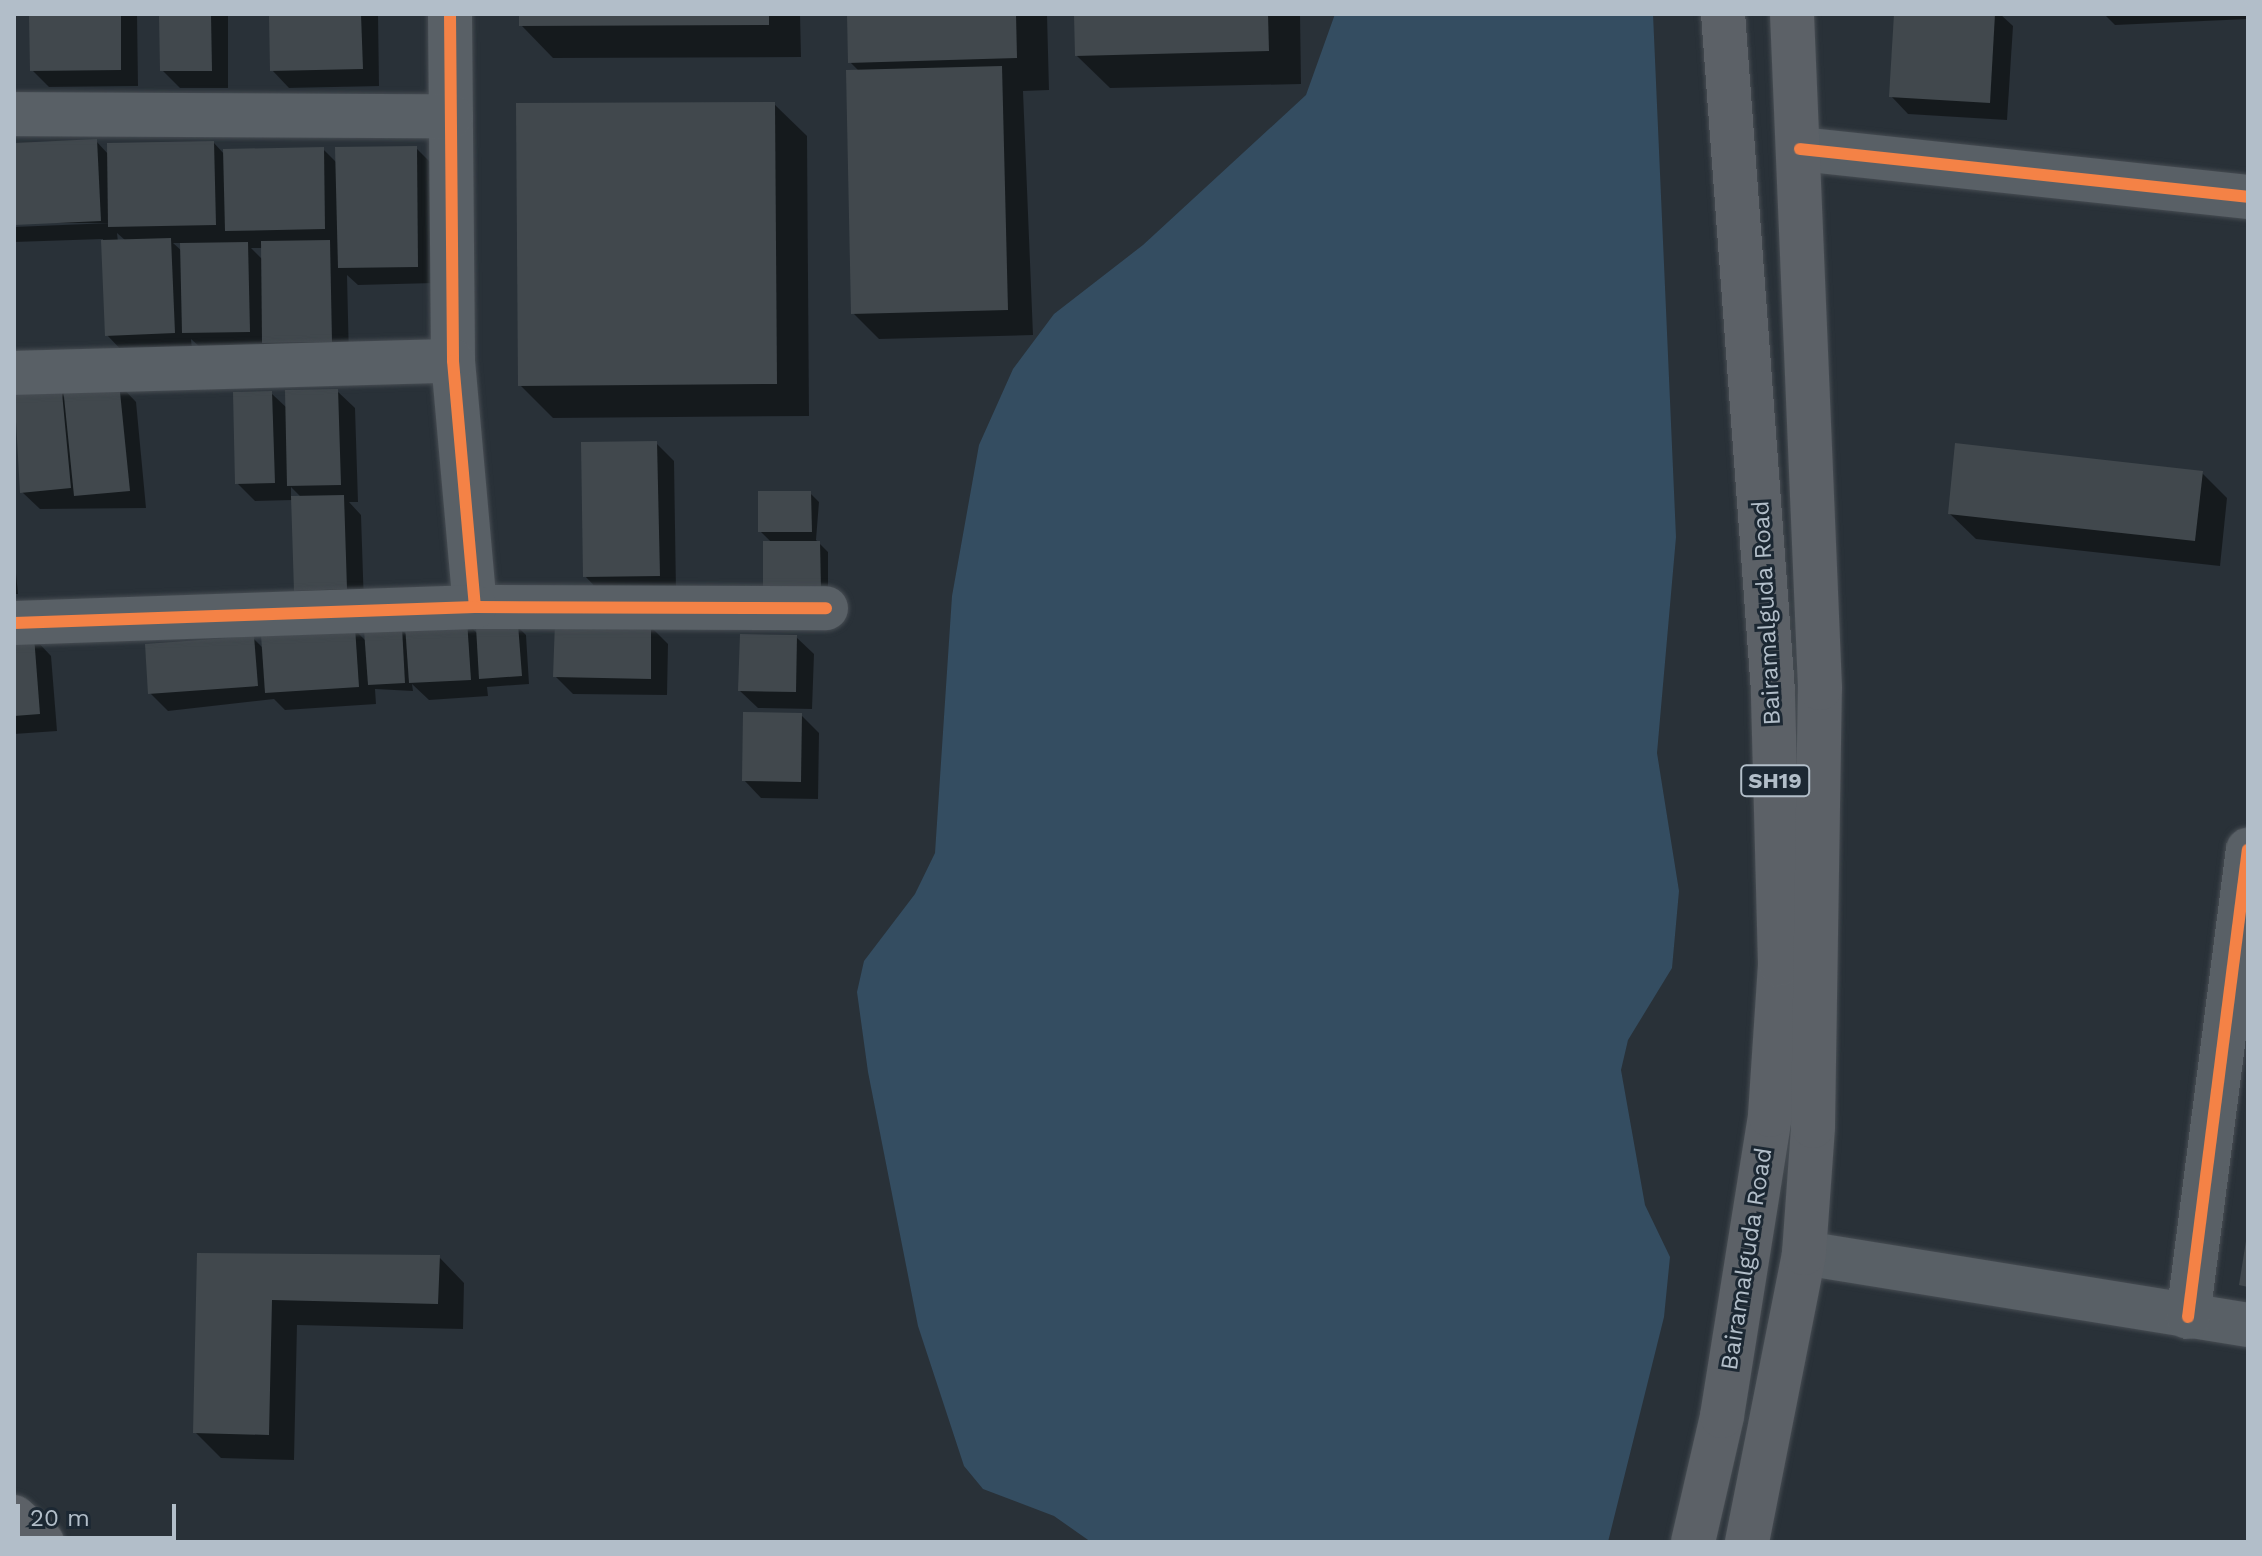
<!DOCTYPE html>
<html>
<head>
<meta charset="utf-8">
<style>
	body { margin:0 }
	#map { position:relative; width:2262px; height:1556px; overflow:hidden; background:#293138; font-family:"Work Sans",sans-serif }
	div>[style] { position:absolute }
	.water>* { inset:0; background:#344d61 }
	.shadow>* { inset:0; background:#0007 }
	.building>* { inset:0; background:#41484d }
	.roads { filter:drop-shadow(0 0 2px #474d53) drop-shadow(0 0 2px #474d53) }
	.street>* { height:44px; margin:-22px; padding:0 22px; transform-origin:22px; border-radius:22px; background:#596066 }
	.primary>* { height:44px; margin:-22px; padding:0 22px; transform-origin:22px; border-radius:22px; background:#5c6167 }
	.cycleway>* { height:12px; margin:-6px; padding:0 6px; transform-origin:6px; border-radius:6px; background:#f48246 }
	span { translate:-50% -50%; white-space:nowrap; text-align:center; line-height:1.15; -webkit-text-stroke:6px #1c2833; paint-order:stroke }
	.shield-label span { padding:2px 6px; background:#1c2833; border:2px solid; border-radius:6px; -webkit-text-stroke-width:0 }
	.shield-label { font-size:22px; color:#b2bec9; font-weight:700 }
	.street-label { font-size:24px; color:#b2bec9 }
	.frame { position:absolute; inset:0; border:16px solid #b2bec9; pointer-events:none }
	.scale { position:absolute; left:16px; top:1504px; width:160px; height:36px; box-sizing:border-box; border:4px solid #b2bec9; border-top:0; padding-left:10px; font-size:24px; line-height:28px; white-space:nowrap; color:#b2bec9; -webkit-text-stroke:6px #1c2833; paint-order:stroke }
</style>
</head>
<body>
<div id="map">
	<div class="water">
		<div style="clip-path:polygon(1335px 14px,1653px 14px,1676px 537px,1657px 753px,1679px 891px,1672px 968px,1628px 1040px,1621px 1070px,1645px 1205px,1670px 1257px,1664px 1317px,1608px 1542px,1091px 1542px,1054px 1516px,983px 1489px,964px 1466px,918px 1326px,868px 1072px,857px 992px,864px 961px,915px 894px,935px 853px,952px 596px,979px 445px,1013px 369px,1054px 314px,1143px 245px,1306px 95px)"></div>
	</div>
	<div class="shadow">
		<div style="clip-path:polygon(31px 14px,137px 14px,138px 86px,49px 87px,32px 70px)"></div>
		<div style="clip-path:polygon(161px 14px,228px 14px,228px 88px,180px 88px,162px 70px)"></div>
		<div style="clip-path:polygon(271px 14px,378px 14px,379px 86px,289px 88px,272px 70px)"></div>
		<div style="clip-path:polygon(521px 14px,800px 14px,801px 57px,553px 58px,521px 25px)"></div>
		<div style="clip-path:polygon(849px 14px,1047px 14px,1049px 90px,1023px 91px,1033px 335px,879px 339px,853px 313px,859px 71px,850px 62px)"></div>
		<div style="clip-path:polygon(1076px 14px,1300px 14px,1301px 84px,1110px 88px,1077px 56px)"></div>
		<div style="clip-path:polygon(1896px 14px,2000px 14px,2013px 26px,2007px 120px,1908px 114px,1891px 96px)"></div>
		<div style="clip-path:polygon(2104px 14px,2248px 14px,2248px 19px,2115px 25px)"></div>
		<div style="clip-path:polygon(774px 104px,807px 136px,809px 416px,553px 418px,520px 385px)"></div>
		<div style="clip-path:polygon(evenodd,96px 141px,109px 155px,214px 143px,225px 155px,323px 149px,338px 164px,416px 148px,433px 165px,435px 283px,358px 285px,347px 275px,349px 359px,202px 349px,191px 339px,192px 350px,124px 353px,107px 335px,103px 239px,14px 242px,14px 227px,111px 223px,14px 223px,14px 145px,96px 141px,117px 233px,126px 241px,118px 242px,117px 233px,96px 141px,173px 243px,182px 243px,183px 252px,173px 243px,96px 141px,251px 248px,263px 248px,263px 260px,251px 248px)"></div>
		<div style="clip-path:polygon(119px 384px,136px 402px,146px 508px,40px 509px,22px 492px,14px 388px)"></div>
		<div style="clip-path:polygon(evenodd,337px 391px,355px 408px,358px 502px,349px 502px,361px 515px,364px 606px,313px 607px,296px 590px,293px 500px,255px 501px,237px 483px,271px 393px,288px 409px,337px 391px,291px 487px,302px 498px,291px 498px,291px 487px)"></div>
		<div style="clip-path:polygon(656px 443px,674px 461px,676px 592px,602px 594px,585px 576px)"></div>
		<div style="clip-path:polygon(2202px 473px,2227px 498px,2220px 566px,1976px 539px,1950px 514px)"></div>
		<div style="clip-path:polygon(810px 493px,819px 502px,816px 540px,828px 552px,828px 598px,760px 531px)"></div>
		<div style="clip-path:polygon(14px 553px,18px 594px,14px 594px)"></div>
		<div style="clip-path:polygon(466px 622px,478px 634px,517px 626px,526px 635px,529px 684px,487px 687px,488px 696px,429px 700px,412px 684px,413px 691px,375px 689px,376px 704px,285px 710px,274px 699px,168px 711px,150px 693px,253px 638px,264px 649px,354px 629px,367px 642px,401px 629px,408px 636px)"></div>
		<div style="clip-path:polygon(650px 626px,668px 644px,667px 695px,573px 694px,555px 676px)"></div>
		<div style="clip-path:polygon(796px 637px,814px 654px,812px 709px,758px 708px,740px 691px)"></div>
		<div style="clip-path:polygon(34px 638px,51px 656px,57px 731px,14px 734px,14px 640px)"></div>
		<div style="clip-path:polygon(801px 715px,819px 733px,818px 799px,761px 798px,744px 780px)"></div>
		<div style="clip-path:polygon(199px 1255px,439px 1257px,464px 1283px,463px 1329px,297px 1325px,294px 1460px,221px 1458px,195px 1432px)"></div>
	</div>
	<div class="building">
		<div style="clip-path:polygon(29px 14px,121px 14px,121px 70px,30px 71px)"></div>
		<div style="clip-path:polygon(159px 14px,211px 14px,212px 71px,160px 71px)"></div>
		<div style="clip-path:polygon(269px 14px,361px 14px,363px 69px,270px 71px)"></div>
		<div style="clip-path:polygon(519px 14px,769px 14px,769px 25px,519px 26px)"></div>
		<div style="clip-path:polygon(847px 14px,1016px 14px,1017px 58px,848px 63px)"></div>
		<div style="clip-path:polygon(1074px 14px,1268px 14px,1269px 51px,1075px 56px)"></div>
		<div style="clip-path:polygon(1894px 14px,1995px 14px,1990px 103px,1889px 97px)"></div>
		<div style="clip-path:polygon(1002px 66px,1008px 310px,851px 314px,846px 70px)"></div>
		<div style="clip-path:polygon(775px 102px,777px 384px,518px 386px,516px 103px)"></div>
		<div style="clip-path:polygon(97px 139px,101px 221px,14px 225px,14px 143px)"></div>
		<div style="clip-path:polygon(214px 141px,216px 225px,108px 227px,107px 143px)"></div>
		<div style="clip-path:polygon(417px 146px,418px 267px,338px 268px,335px 147px)"></div>
		<div style="clip-path:polygon(324px 147px,325px 229px,225px 231px,223px 149px)"></div>
		<div style="clip-path:polygon(171px 238px,175px 333px,105px 336px,101px 240px)"></div>
		<div style="clip-path:polygon(330px 240px,332px 342px,262px 343px,261px 241px)"></div>
		<div style="clip-path:polygon(248px 242px,250px 332px,182px 333px,180px 243px)"></div>
		<div style="clip-path:polygon(61px 382px,71px 488px,20px 493px,14px 386px)"></div>
		<div style="clip-path:polygon(119px 382px,130px 491px,74px 496px,63px 387px)"></div>
		<div style="clip-path:polygon(338px 389px,341px 485px,287px 486px,285px 390px)"></div>
		<div style="clip-path:polygon(272px 391px,275px 483px,235px 484px,233px 392px)"></div>
		<div style="clip-path:polygon(657px 441px,660px 576px,583px 577px,581px 442px)"></div>
		<div style="clip-path:polygon(1955px 443px,2203px 471px,2195px 541px,1948px 514px)"></div>
		<div style="clip-path:polygon(758px 491px,811px 491px,812px 532px,758px 532px)"></div>
		<div style="clip-path:polygon(344px 495px,347px 589px,294px 591px,291px 496px)"></div>
		<div style="clip-path:polygon(763px 541px,820px 541px,821px 590px,763px 590px)"></div>
		<div style="clip-path:polygon(467px 620px,471px 680px,409px 683px,405px 625px)"></div>
		<div style="clip-path:polygon(555px 622px,651px 624px,651px 679px,553px 677px)"></div>
		<div style="clip-path:polygon(518px 624px,522px 676px,479px 679px,476px 627px)"></div>
		<div style="clip-path:polygon(355px 627px,359px 687px,265px 693px,261px 635px)"></div>
		<div style="clip-path:polygon(402px 627px,405px 683px,368px 685px,364px 630px)"></div>
		<div style="clip-path:polygon(740px 634px,797px 635px,796px 692px,738px 691px)"></div>
		<div style="clip-path:polygon(34px 636px,40px 714px,14px 716px,14px 638px)"></div>
		<div style="clip-path:polygon(254px 636px,258px 686px,148px 694px,145px 644px)"></div>
		<div style="clip-path:polygon(743px 712px,802px 713px,801px 782px,742px 781px)"></div>
		<div style="clip-path:polygon(2246px 1241px,2248px 1241px,2248px 1287px,2239px 1285px)"></div>
		<div style="clip-path:polygon(197px 1253px,440px 1255px,438px 1304px,272px 1300px,269px 1435px,193px 1433px)"></div>
	</div>
	<div class="roads">
		<div class="street">
			<div style="left:450px;top:14px;width:347px;rotate:89.5deg"></div>
			<div style="left:453px;top:361px;width:247px;rotate:84.9deg"></div>
			<div style="left:475px;top:607px;width:351px;rotate:0.2deg"></div>
			<div style="left:14px;top:114px;width:437px;rotate:0.3deg"></div>
			<div style="left:1800px;top:149px;width:451px;rotate:6.1deg"></div>
			<div style="left:14px;top:373px;width:439px;rotate:-1.6deg"></div>
			<div style="left:14px;top:623px;width:461px;rotate:-2deg"></div>
			<div style="left:1804px;top:1253px;width:450px;rotate:9.2deg"></div>
			<div style="left:2188px;top:1317px;width:471px;rotate:-82.7deg"></div>
		</div>
		<div class="primary">
			<div style="left:14px;top:1517px;width:38px;rotate:42deg"></div>
			<div style="left:1693px;top:1542px;width:129px;rotate:-77deg"></div>
			<div style="left:1722px;top:1416px;width:305px;rotate:-80.9deg"></div>
			<div style="left:1770px;top:1115px;width:151px;rotate:-86.2deg"></div>
			<div style="left:1780px;top:964px;width:273px;rotate:-91.5deg"></div>
			<div style="left:1773px;top:691px;width:679px;rotate:-94.22deg"></div>
			<div style="left:1747px;top:1542px;width:295px;rotate:-78.8deg"></div>
			<div style="left:1804px;top:1253px;width:127px;rotate:-85.9deg"></div>
			<div style="left:1813px;top:1126px;width:438px;rotate:-89.1deg"></div>
			<div style="left:1820px;top:688px;width:675px;rotate:-92.38deg"></div>
		</div>
	</div>
	<div class="cycleway">
		<div style="left:450px;top:14px;width:347px;rotate:89.5deg"></div>
		<div style="left:453px;top:361px;width:247px;rotate:84.9deg"></div>
		<div style="left:475px;top:607px;width:351px;rotate:0.2deg"></div>
		<div style="left:1800px;top:149px;width:451px;rotate:6.1deg"></div>
		<div style="left:14px;top:623px;width:461px;rotate:-2deg"></div>
		<div style="left:2188px;top:1317px;width:471px;rotate:-82.7deg"></div>
	</div>
	<div class="shield-label">
		<span style="left:1775px;top:781px">SH19</span>
	</div>
	<div class="street-label">
		<span style="left:1767px;top:613px;rotate:-93deg">Bairamalguda Road</span>
		<span style="left:1747px;top:1259px;rotate:-81deg">Bairamalguda Road</span>
	</div>
	<div class="frame"></div>
	<div class="scale">20 m</div>
</div>
</body>
</html>
